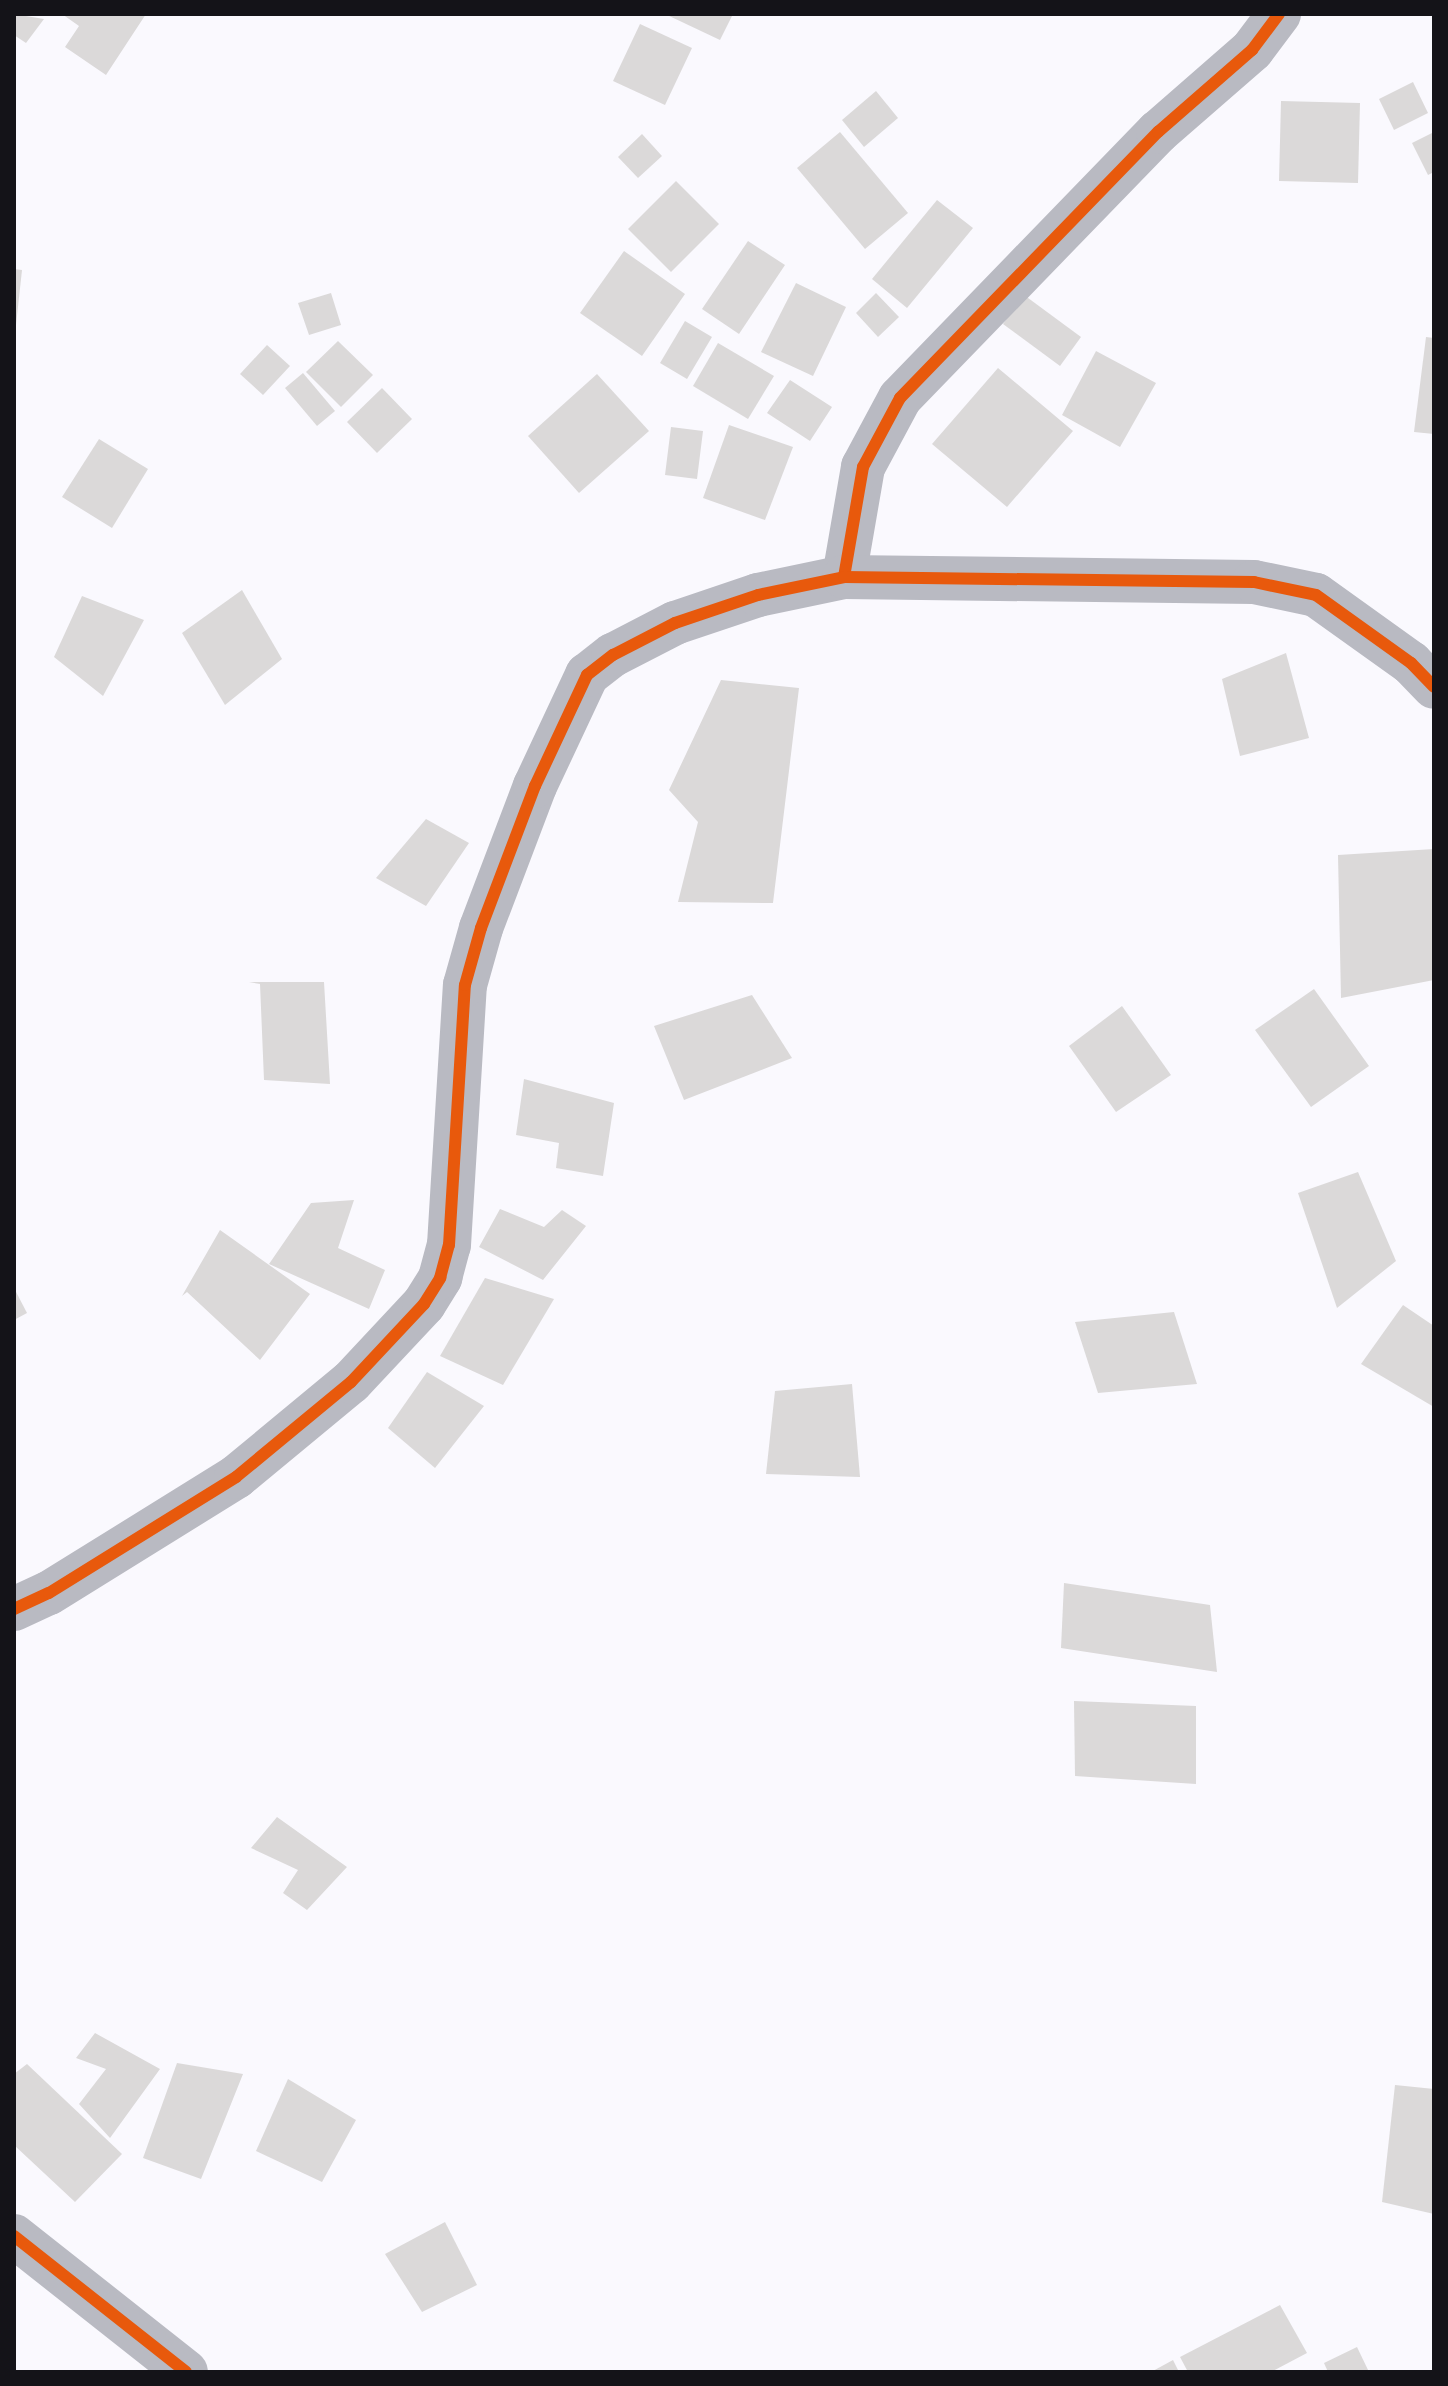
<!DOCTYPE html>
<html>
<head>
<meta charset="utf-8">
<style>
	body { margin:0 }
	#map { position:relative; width:1448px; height:2386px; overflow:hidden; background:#faf9fe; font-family:Commissioner,sans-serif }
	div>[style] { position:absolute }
	.building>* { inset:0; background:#dbd9d9 }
	.street>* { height:44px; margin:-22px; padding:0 22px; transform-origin:22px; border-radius:22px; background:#b9bac2 }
	.cycleway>* { height:12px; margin:-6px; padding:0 6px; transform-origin:6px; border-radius:6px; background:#e8590c }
	span { translate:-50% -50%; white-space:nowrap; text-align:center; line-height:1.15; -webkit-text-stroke:6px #fff; paint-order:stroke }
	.frame { position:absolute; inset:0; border:16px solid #141318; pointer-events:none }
</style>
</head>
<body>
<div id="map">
	<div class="building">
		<div style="clip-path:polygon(14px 14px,44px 19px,26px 43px,14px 35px)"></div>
		<div style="clip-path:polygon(62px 14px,146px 14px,106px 75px,65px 47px,79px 26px)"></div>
		<div style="clip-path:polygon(665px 14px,733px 14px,720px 40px)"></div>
		<div style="clip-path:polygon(640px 24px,692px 48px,665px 105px,613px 81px)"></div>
		<div style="clip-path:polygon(1413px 82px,1428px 113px,1394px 130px,1379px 99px)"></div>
		<div style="clip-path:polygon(876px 91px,898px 118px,864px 147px,842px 120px)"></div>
		<div style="clip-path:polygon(1281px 101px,1360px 103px,1358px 183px,1279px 181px)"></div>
		<div style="clip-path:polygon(840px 132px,908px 213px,865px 249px,797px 168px)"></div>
		<div style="clip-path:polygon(1434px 132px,1434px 172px,1428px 175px,1412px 143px)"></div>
		<div style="clip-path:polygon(642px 134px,662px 156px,638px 178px,618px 157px)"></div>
		<div style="clip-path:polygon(676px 181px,719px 224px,671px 272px,628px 229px)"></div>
		<div style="clip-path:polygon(937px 200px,973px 228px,907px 308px,872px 279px)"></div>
		<div style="clip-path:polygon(748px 241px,785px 265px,739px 334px,702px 309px)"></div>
		<div style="clip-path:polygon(624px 251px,685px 294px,642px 356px,580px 313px)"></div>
		<div style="clip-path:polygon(14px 269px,22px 270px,16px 325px,14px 325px)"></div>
		<div style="clip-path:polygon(796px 283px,846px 307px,813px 376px,761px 352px)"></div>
		<div style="clip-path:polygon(331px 293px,341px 325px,309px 335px,298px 303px)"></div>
		<div style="clip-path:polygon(876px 293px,899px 317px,878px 337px,856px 313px)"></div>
		<div style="clip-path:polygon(1024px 295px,1081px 337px,1060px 366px,1003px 324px)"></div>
		<div style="clip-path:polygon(685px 321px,712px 337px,687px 379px,660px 363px)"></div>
		<div style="clip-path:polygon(1426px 337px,1434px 338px,1434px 434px,1414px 432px)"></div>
		<div style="clip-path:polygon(338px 341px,373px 375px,341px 407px,306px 372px)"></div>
		<div style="clip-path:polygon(718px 343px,774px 376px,748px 419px,693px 386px)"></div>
		<div style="clip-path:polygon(267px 345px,290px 366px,263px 395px,240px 374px)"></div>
		<div style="clip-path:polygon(1096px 351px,1156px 383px,1120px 447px,1062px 415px)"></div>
		<div style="clip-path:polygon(998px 368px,1073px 431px,1007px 507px,932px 444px)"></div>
		<div style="clip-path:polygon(303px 373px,335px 411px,317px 426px,285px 388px)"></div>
		<div style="clip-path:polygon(597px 374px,649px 431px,579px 493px,528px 436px)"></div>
		<div style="clip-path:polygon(790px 380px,832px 407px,810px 441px,767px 413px)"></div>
		<div style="clip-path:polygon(382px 388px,412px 419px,377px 453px,347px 422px)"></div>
		<div style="clip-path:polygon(729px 425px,793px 447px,765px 520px,703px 498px)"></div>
		<div style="clip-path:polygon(671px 427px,703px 431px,697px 479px,665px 475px)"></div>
		<div style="clip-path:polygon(99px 439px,148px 469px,112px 528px,62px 497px)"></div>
		<div style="clip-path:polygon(242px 590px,282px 659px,225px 705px,182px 633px)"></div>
		<div style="clip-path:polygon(82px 596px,144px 620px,103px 696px,54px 657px)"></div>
		<div style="clip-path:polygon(1286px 653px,1309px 738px,1240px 756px,1222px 679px)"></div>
		<div style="clip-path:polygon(721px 680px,799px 688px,773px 903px,678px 902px,698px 822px,669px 790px)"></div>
		<div style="clip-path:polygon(426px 819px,469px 843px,426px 906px,376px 878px)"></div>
		<div style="clip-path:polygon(1434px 849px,1434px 980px,1341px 998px,1338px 855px)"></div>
		<div style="clip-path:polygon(249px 982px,324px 982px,330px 1084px,264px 1080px,260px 984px)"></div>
		<div style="clip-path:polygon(1314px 989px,1369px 1066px,1311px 1107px,1255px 1030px)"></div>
		<div style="clip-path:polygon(752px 995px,792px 1058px,684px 1100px,654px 1026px)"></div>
		<div style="clip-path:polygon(1122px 1006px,1171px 1075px,1116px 1112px,1069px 1046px)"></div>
		<div style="clip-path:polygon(524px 1079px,614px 1103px,603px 1176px,556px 1168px,559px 1143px,516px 1135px)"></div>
		<div style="clip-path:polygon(1358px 1172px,1396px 1261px,1337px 1308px,1298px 1193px)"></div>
		<div style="clip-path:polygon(354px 1200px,338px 1248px,385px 1270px,369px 1309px,269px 1264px,311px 1203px)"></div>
		<div style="clip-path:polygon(500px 1209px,544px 1227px,562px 1210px,586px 1226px,543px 1280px,479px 1247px)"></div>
		<div style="clip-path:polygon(220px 1230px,310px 1294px,260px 1360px,187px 1292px,182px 1296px)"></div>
		<div style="clip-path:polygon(485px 1278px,554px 1299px,503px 1385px,440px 1356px)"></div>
		<div style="clip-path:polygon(14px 1288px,27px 1313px,14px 1320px)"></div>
		<div style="clip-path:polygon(1403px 1305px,1434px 1326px,1434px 1407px,1361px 1364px)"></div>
		<div style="clip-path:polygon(1174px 1312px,1197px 1384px,1098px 1393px,1075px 1322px)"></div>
		<div style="clip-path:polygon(427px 1372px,484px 1406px,435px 1468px,388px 1428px)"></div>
		<div style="clip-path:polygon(852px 1384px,860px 1477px,766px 1474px,775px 1391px)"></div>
		<div style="clip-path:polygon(1064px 1583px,1210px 1605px,1217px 1672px,1061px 1648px)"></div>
		<div style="clip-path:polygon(1074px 1701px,1196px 1706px,1196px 1784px,1075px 1776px)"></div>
		<div style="clip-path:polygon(277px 1817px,347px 1867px,307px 1910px,283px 1893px,298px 1870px,251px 1848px)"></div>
		<div style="clip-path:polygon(95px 2033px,160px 2069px,110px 2138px,79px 2104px,106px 2069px,76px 2058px)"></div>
		<div style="clip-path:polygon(177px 2063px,243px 2074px,201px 2179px,143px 2158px)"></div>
		<div style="clip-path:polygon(27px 2064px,122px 2154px,75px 2202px,14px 2145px,14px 2074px)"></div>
		<div style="clip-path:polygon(288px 2079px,356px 2120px,322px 2182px,256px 2151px)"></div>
		<div style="clip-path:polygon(1395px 2085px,1434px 2089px,1434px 2214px,1382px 2202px)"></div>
		<div style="clip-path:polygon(445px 2222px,477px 2285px,422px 2312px,385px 2254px)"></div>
		<div style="clip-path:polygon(1280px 2305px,1307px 2353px,1271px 2372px,1188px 2372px,1180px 2357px)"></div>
		<div style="clip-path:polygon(1357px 2347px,1369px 2372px,1328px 2372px,1324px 2363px)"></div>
		<div style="clip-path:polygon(1173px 2360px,1179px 2372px,1151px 2372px)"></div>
	</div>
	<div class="street">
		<div style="left:844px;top:577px;width:112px;rotate:-80.2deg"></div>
		<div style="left:863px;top:467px;width:78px;rotate:-61.8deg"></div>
		<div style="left:900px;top:398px;width:371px;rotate:-45.9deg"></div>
		<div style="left:1158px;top:132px;width:125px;rotate:-41.1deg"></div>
		<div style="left:1252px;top:50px;width:45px;rotate:-53.1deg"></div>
		<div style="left:14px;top:1609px;width:38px;rotate:-25deg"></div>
		<div style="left:49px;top:1593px;width:220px;rotate:-31.8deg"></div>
		<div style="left:236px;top:1477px;width:149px;rotate:-39.6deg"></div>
		<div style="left:351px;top:1382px;width:107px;rotate:-46.9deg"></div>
		<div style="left:424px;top:1304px;width:31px;rotate:-58deg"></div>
		<div style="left:440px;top:1278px;width:34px;rotate:-75deg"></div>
		<div style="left:449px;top:1245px;width:260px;rotate:-86.5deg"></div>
		<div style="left:465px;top:985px;width:59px;rotate:-74.3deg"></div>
		<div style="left:481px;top:928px;width:152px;rotate:-69.2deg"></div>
		<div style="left:535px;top:786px;width:123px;rotate:-64.9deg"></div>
		<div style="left:587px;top:675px;width:33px;rotate:-38deg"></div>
		<div style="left:613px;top:655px;width:70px;rotate:-27.3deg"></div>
		<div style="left:675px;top:623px;width:88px;rotate:-18.6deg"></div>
		<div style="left:758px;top:595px;width:88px;rotate:-11.8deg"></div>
		<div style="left:844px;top:577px;width:410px;rotate:0.7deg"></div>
		<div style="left:1254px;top:582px;width:63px;rotate:11.8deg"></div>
		<div style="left:1316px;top:595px;width:117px;rotate:35.6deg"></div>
		<div style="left:1411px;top:663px;width:33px;rotate:46deg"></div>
		<div style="left:14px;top:2236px;width:219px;rotate:38.3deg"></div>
	</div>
	<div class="cycleway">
		<div style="left:844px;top:577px;width:112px;rotate:-80.2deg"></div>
		<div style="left:863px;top:467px;width:78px;rotate:-61.8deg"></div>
		<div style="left:900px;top:398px;width:371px;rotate:-45.9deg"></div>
		<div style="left:1158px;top:132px;width:125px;rotate:-41.1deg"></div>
		<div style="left:1252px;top:50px;width:45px;rotate:-53.1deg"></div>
		<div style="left:14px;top:1609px;width:38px;rotate:-25deg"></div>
		<div style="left:49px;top:1593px;width:220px;rotate:-31.8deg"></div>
		<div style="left:236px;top:1477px;width:149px;rotate:-39.6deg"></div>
		<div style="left:351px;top:1382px;width:107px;rotate:-46.9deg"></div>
		<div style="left:424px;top:1304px;width:31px;rotate:-58deg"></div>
		<div style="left:440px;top:1278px;width:34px;rotate:-75deg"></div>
		<div style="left:449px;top:1245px;width:260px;rotate:-86.5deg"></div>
		<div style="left:465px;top:985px;width:59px;rotate:-74.3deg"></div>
		<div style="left:481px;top:928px;width:152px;rotate:-69.2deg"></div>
		<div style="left:535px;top:786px;width:123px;rotate:-64.9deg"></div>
		<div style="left:587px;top:675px;width:33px;rotate:-38deg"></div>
		<div style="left:613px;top:655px;width:70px;rotate:-27.3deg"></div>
		<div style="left:675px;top:623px;width:88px;rotate:-18.6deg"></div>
		<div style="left:758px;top:595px;width:88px;rotate:-11.8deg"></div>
		<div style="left:844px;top:577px;width:410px;rotate:0.7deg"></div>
		<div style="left:1254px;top:582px;width:63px;rotate:11.8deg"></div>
		<div style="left:1316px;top:595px;width:117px;rotate:35.6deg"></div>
		<div style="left:1411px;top:663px;width:33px;rotate:46deg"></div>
		<div style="left:14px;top:2236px;width:219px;rotate:38.3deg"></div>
	</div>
	<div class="frame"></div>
</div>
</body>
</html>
